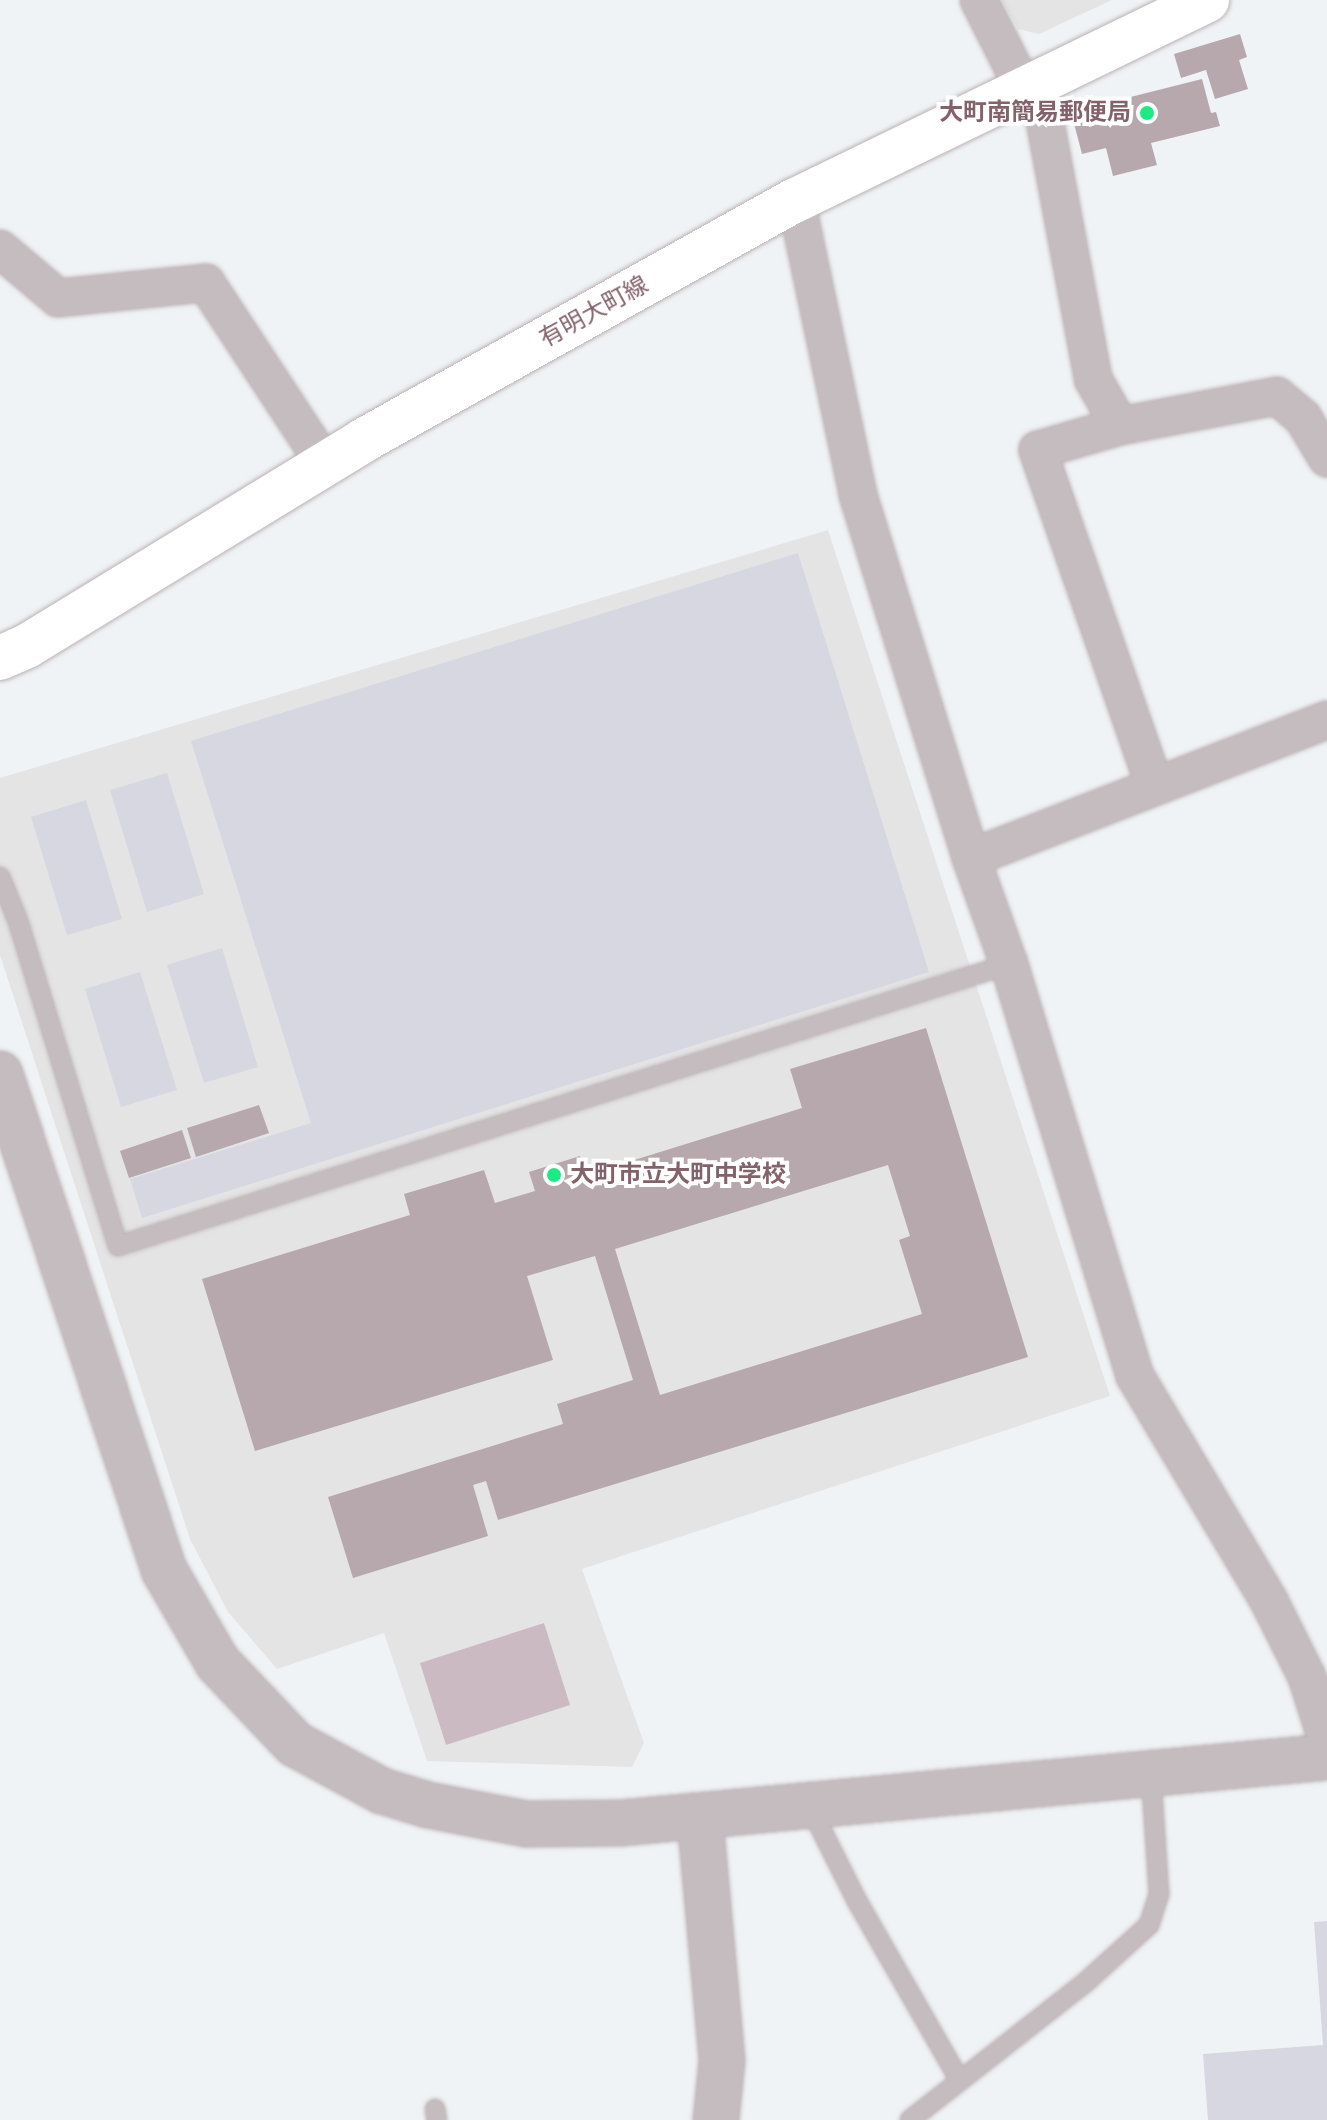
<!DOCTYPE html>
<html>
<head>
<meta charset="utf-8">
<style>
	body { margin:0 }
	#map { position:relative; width:1327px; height:2120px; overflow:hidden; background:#f0f3f5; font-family:Rubik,"Noto Sans JP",sans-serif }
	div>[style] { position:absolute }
	.built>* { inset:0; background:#e4e4e5 }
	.green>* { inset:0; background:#d6d7e1 }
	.water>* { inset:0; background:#cbbac2 }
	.building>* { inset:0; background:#b6a8ac }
	.roads { filter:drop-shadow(0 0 2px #bbb1b4) drop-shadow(0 0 2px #bbb1b4) }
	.service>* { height:18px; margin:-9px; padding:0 9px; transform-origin:9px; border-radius:9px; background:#c5bcbf }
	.minor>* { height:36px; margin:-18px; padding:0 18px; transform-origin:18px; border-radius:18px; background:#c5bcbf }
	.tertiary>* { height:44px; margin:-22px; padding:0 22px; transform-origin:22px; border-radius:22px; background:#c5bcbf }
	.secondary>* { height:44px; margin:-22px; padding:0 22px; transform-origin:22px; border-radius:22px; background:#fff }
	.dots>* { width:22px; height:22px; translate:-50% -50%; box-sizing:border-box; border:4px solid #fff; border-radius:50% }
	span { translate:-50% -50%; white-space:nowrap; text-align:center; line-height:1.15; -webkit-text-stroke:8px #fff; paint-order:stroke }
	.poi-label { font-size:24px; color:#83626b; font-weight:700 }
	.right { translate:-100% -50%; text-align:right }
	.left { translate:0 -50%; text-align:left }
	.street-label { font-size:24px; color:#83626b }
</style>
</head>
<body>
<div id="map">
	<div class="built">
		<div style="clip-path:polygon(1002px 0,1112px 0,1039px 34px,1018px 29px)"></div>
		<div style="clip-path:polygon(828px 530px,1110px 1396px,582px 1569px,644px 1743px,632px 1767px,427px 1761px,384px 1633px,277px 1669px,228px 1612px,190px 1539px,0 955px,0 778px)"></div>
	</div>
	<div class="green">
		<div style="clip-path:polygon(798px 553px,929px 972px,142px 1218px,130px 1179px,311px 1123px,191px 741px)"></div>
		<div style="clip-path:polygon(167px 773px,204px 894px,147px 912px,110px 790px)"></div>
		<div style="clip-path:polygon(86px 800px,122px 919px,67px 935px,31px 817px)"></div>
		<div style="clip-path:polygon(222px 948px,258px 1067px,204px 1083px,167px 965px)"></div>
		<div style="clip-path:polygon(140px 972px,177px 1090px,121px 1107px,85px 989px)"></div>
		<div style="clip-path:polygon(1327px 1921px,1327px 2120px,1208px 2120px,1203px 2054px,1323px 2045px,1314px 1922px)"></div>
	</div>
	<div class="water">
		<div style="clip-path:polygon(544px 1623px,570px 1705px,446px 1745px,420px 1663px)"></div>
	</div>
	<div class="building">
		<div style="clip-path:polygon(1240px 34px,1247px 57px,1239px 60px,1248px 89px,1215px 99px,1206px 70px,1181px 78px,1174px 54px)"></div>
		<div style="clip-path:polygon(1202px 79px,1211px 113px,1216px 112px,1220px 126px,1151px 143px,1157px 165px,1113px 176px,1106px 148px,1082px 154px,1071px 112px)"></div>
		<div style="clip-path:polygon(evenodd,926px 1028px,1028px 1357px,498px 1520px,486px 1481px,473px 1485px,488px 1536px,353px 1578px,328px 1497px,563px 1424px,557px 1404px,633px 1380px,595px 1256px,527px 1276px,553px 1360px,255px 1451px,202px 1279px,410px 1215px,404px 1194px,484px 1170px,495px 1203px,535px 1191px,529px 1172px,580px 1156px,586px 1175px,802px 1108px,790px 1069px,926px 1028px,888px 1165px,910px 1236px,899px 1240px,922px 1314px,660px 1395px,615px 1249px,888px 1165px)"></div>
		<div style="clip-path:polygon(259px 1105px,269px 1133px,196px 1157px,187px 1128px)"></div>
		<div style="clip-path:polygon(182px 1130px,191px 1158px,129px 1178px,120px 1151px)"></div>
	</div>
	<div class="roads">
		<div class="service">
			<div style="left:0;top:877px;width:48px;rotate:67.8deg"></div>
			<div style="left:18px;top:921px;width:340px;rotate:72.9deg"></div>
			<div style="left:118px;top:1246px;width:935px;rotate:-17.56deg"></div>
			<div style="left:810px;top:1807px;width:105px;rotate:63.4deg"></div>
			<div style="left:857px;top:1901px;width:207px;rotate:60.2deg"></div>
			<div style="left:435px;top:2109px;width:11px;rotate:80deg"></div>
			<div style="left:910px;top:2120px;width:225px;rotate:-38.1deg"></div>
			<div style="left:1087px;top:1981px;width:84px;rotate:-42.1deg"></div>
			<div style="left:1149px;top:1925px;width:33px;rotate:-72deg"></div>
			<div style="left:1159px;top:1894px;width:119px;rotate:-93.8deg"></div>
		</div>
		<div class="minor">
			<div style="left:979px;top:0;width:97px;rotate:63.2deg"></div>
			<div style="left:1023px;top:87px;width:36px;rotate:54deg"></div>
			<div style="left:1044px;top:116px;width:268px;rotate:79.4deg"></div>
			<div style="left:1093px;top:379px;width:54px;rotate:60.1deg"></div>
			<div style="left:796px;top:200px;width:301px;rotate:78.1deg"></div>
			<div style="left:858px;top:495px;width:380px;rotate:72.7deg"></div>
			<div style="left:971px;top:858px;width:113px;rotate:70.3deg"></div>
			<div style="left:1009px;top:964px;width:431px;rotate:73deg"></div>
			<div style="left:1135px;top:1376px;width:262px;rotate:59.2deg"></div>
			<div style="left:1269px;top:1601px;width:85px;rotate:63.4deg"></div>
			<div style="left:1307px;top:1677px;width:66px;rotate:72.4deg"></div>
			<div style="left:0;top:249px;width:76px;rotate:40.2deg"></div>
			<div style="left:58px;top:298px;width:149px;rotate:-5.8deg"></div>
			<div style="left:206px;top:283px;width:219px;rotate:56.7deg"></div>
			<div style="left:1154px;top:784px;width:354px;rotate:-109.2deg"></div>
			<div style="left:1038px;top:450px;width:85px;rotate:-16.3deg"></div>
			<div style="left:1120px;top:426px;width:160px;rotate:-10.8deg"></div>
			<div style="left:1277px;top:396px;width:34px;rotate:40deg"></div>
			<div style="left:1303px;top:418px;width:47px;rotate:59deg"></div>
			<div style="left:971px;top:858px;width:382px;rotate:-21.2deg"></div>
		</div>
		<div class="tertiary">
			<div style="left:0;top:1074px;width:522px;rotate:71.7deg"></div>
			<div style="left:164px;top:1570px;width:108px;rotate:59.9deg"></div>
			<div style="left:218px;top:1663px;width:112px;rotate:46.5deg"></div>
			<div style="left:295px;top:1744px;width:99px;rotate:28.4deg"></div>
			<div style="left:382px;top:1791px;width:48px;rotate:16.9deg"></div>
			<div style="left:428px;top:1805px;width:101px;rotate:10.9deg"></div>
			<div style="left:527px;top:1824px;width:94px;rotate:-0.6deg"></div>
			<div style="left:621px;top:1823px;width:709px;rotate:-5.34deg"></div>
			<div style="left:700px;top:1818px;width:244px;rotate:84.8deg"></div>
			<div style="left:722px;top:2061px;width:59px;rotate:95.8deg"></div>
		</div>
		<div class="secondary">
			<div style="left:0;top:658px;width:30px;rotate:-24deg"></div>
			<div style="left:27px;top:646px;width:395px;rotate:-31.4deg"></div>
			<div style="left:364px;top:440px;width:494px;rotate:-29.1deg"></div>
			<div style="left:796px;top:200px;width:457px;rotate:-25.9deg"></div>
		</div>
	</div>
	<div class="dots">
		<div style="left:1147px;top:113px;background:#1aeb82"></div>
		<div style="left:554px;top:1175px;background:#1aeb82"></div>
	</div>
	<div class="poi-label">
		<span class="right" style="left:1131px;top:113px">大町南簡易郵便局</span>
		<span class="left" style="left:570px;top:1175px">大町市立大町中学校</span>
	</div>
	<div class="street-label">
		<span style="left:594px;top:312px;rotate:-29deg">有明大町線</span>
	</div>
</div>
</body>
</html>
